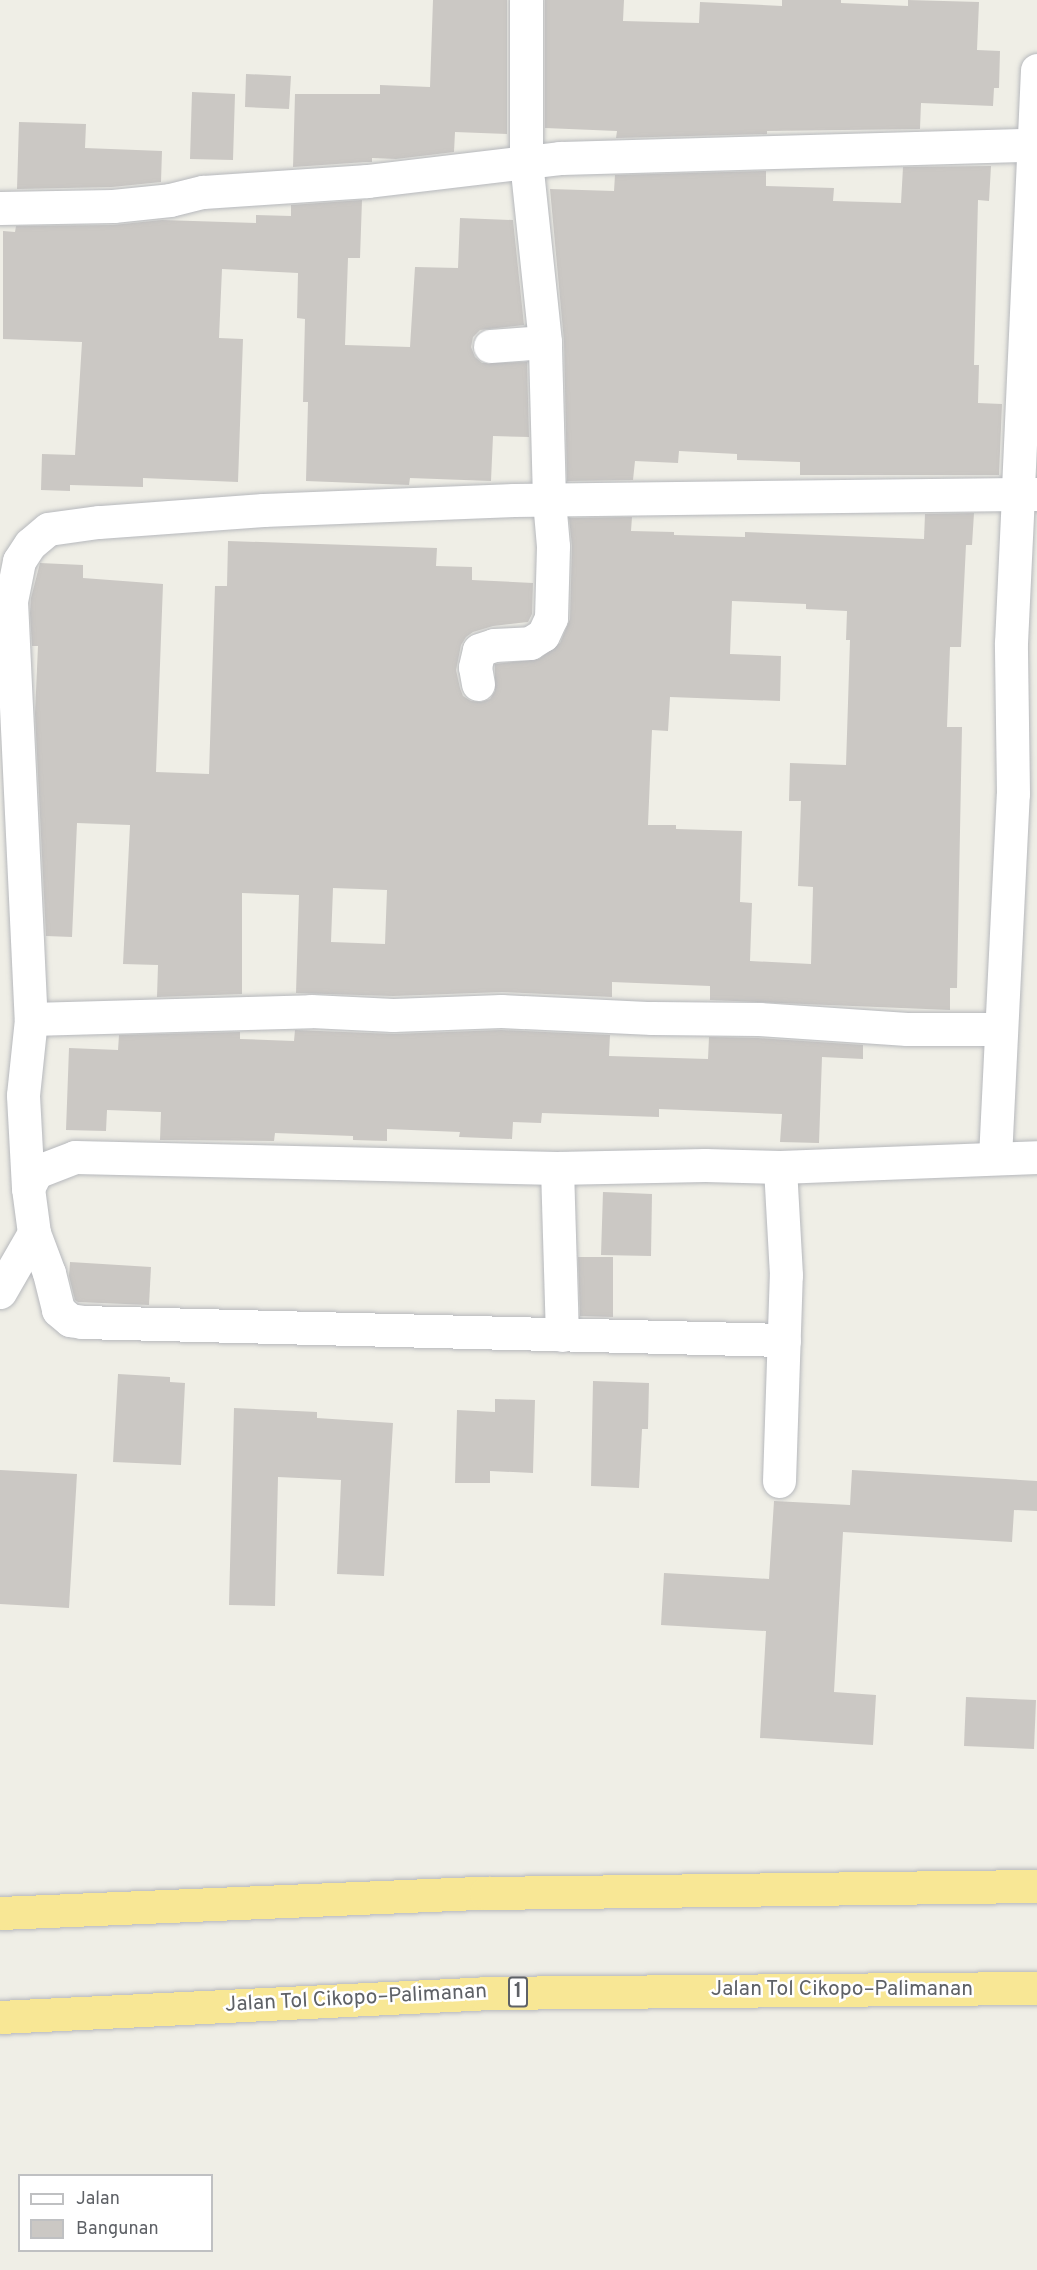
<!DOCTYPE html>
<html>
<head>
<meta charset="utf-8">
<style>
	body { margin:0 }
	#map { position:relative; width:1037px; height:2270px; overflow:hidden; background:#efeee6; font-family:Overpass,sans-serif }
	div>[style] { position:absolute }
	.building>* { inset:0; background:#cbc8c4 }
	.roads { filter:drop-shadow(0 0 2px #b6b8bc) drop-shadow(0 0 2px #b6b8bc) }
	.street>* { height:33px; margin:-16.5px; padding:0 16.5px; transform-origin:16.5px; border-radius:16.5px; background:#fff }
	.highway>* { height:33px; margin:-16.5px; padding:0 16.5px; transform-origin:16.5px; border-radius:16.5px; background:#f8e795 }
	span { translate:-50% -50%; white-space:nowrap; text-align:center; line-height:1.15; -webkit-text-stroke:5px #fff; paint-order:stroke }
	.shield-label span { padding:2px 4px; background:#fff; border:2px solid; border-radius:4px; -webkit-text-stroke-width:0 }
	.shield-label { font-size:20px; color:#5e6166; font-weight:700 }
	.street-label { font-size:21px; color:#5e6166 }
	.legend { position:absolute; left:18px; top:2174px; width:195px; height:78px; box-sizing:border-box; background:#fff; border:2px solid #bfc0c2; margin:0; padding:8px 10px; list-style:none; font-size:18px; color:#5e6166 }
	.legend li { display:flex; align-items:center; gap:12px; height:30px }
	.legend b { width:30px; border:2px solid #bfc0c2 }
</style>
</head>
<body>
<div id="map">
	<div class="building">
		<div style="clip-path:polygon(433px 0,507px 0,507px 134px,455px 132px,454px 152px,396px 159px,372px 158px,372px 162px,366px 162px,293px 167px,295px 94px,380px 94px,380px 85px,430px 87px)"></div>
		<div style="clip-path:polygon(545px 0,624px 0,623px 21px,699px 23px,700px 2px,782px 6px,782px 0,841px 0,841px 3px,908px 6px,908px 0,979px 2px,977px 50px,1000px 51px,999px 88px,994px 88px,993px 106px,921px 103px,920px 129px,767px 131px,767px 134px,616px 138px,617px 131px,545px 128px)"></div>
		<div style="clip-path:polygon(246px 74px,291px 76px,289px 109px,245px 107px)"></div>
		<div style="clip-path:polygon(192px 92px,235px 94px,233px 160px,190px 159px)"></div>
		<div style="clip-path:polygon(19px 122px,86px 124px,85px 148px,162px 151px,161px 182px,112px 187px,17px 189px)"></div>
		<div style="clip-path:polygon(991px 166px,989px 201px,978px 200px,974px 365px,979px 365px,978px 403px,1002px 404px,999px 475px,800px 475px,800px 462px,737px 460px,737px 454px,679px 451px,678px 463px,635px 461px,633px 480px,567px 481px,564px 341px,550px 189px,614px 191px,615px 175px,766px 171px,766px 186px,834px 188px,833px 201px,901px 203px,903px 167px)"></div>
		<div style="clip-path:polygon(362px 200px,360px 258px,348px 258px,345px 345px,410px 347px,415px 267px,458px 268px,460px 218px,513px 220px,524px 325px,480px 330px,473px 337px,471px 347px,475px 357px,482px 363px,527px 362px,529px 437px,493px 436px,491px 481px,410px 478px,409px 485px,306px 481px,308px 402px,303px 402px,305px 319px,297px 318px,298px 273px,222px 269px,219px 338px,243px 339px,238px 482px,143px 478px,143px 487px,70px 485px,70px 491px,41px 490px,42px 454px,75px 455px,82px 342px,3px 339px,3px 231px,15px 232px,16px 226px,113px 225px,162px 220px,256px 223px,256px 215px,291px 216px,291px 205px)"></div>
		<div style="clip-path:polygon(evenodd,974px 513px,972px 545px,966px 545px,961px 647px,950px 647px,947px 727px,962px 727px,957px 988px,950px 988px,950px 1010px,710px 1000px,710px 986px,612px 982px,612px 997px,502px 992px,393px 996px,296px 993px,299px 895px,242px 893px,242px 994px,157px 997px,158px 965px,123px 964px,130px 825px,77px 823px,72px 937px,46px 936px,35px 714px,38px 646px,32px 646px,30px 613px,31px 598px,40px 563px,83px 565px,83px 578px,163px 584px,156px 772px,209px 774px,215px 586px,227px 586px,228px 541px,437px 548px,436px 566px,472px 567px,472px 580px,533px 583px,532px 614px,528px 622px,493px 626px,473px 632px,466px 637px,461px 645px,456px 670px,460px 688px,463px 696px,471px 701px,481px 702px,490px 699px,495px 691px,495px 664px,539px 659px,560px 643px,570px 619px,572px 546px,569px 518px,632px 517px,631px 531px,674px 532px,674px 535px,745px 537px,745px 532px,924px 539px,925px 514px,974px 513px,732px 601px,806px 604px,806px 609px,847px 611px,846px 640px,850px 640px,846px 765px,790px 763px,789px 801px,801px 801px,798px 886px,813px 887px,811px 964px,750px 961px,752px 903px,740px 902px,742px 831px,676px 829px,676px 825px,648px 825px,652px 730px,668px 731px,670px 697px,780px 701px,781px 656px,730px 654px,732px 601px,974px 513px,333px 888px,387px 890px,385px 944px,331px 942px,333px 888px)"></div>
		<div style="clip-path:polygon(295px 1030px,394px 1034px,501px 1030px,610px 1035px,609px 1056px,708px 1059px,709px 1037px,758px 1038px,863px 1045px,863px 1059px,822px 1057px,819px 1143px,780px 1142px,782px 1114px,659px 1109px,659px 1117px,542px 1113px,541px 1123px,513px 1122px,512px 1139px,459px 1137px,460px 1132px,387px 1129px,387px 1141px,353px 1140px,353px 1136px,275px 1133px,274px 1141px,160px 1140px,161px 1112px,107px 1110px,106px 1131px,66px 1130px,69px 1048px,118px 1050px,119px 1035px,240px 1032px,240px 1039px,294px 1041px)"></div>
		<div style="clip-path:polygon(603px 1192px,652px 1194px,651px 1256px,601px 1255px)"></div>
		<div style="clip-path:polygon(578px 1257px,613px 1257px,613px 1317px,580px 1316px)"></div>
		<div style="clip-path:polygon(70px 1262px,151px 1267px,149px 1305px,78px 1302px,75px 1300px,69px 1276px)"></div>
		<div style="clip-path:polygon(118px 1374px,170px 1377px,170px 1382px,185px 1383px,181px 1465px,113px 1462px)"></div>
		<div style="clip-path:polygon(593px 1381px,649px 1383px,648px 1429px,642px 1429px,639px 1488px,591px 1486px)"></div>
		<div style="clip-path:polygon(495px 1399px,535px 1400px,533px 1473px,490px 1471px,490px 1483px,455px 1483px,457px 1410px,495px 1412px)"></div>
		<div style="clip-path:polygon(234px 1408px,317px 1412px,317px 1418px,393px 1423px,384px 1576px,337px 1574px,341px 1480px,278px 1477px,275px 1606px,229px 1605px)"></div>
		<div style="clip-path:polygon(0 1470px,77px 1474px,69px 1608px,0 1604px)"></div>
		<div style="clip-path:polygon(852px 1470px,1037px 1481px,1037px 1511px,1014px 1510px,1012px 1542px,843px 1532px,834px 1692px,876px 1695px,873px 1745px,760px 1738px,766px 1631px,661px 1625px,664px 1573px,769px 1579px,774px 1501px,850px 1505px)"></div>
		<div style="clip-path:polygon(966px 1697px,1036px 1700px,1034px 1749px,964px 1746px)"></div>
	</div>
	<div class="roads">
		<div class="street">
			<div style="left:1037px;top:70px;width:424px;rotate:92.6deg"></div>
			<div style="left:1018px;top:494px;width:19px"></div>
			<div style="left:0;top:208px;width:113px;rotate:-1deg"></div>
			<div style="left:113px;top:206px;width:57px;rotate:-6deg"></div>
			<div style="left:170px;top:200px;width:34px;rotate:-14deg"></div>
			<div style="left:203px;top:192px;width:165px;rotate:-3.8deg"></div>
			<div style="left:368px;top:181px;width:193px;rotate:-6.8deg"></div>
			<div style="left:560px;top:158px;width:472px;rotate:-1.6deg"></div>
			<div style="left:490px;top:346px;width:55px;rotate:-4.2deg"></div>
			<div style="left:478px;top:684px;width:17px;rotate:-100deg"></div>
			<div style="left:475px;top:667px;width:17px;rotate:-77deg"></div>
			<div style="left:479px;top:650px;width:16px;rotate:-18deg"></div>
			<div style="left:494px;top:645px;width:36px;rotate:-3deg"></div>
			<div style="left:530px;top:643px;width:15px;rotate:-32deg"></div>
			<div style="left:543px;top:635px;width:19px;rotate:-65deg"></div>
			<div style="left:551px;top:618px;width:72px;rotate:-88.4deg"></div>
			<div style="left:553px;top:546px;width:46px;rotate:-95deg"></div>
			<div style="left:549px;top:500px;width:158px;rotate:-91.5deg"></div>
			<div style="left:545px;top:342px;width:182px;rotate:-96deg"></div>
			<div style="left:526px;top:161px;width:161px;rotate:-90deg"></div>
			<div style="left:995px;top:1158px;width:364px;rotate:-87.2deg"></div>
			<div style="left:1013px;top:794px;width:151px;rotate:-90.8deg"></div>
			<div style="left:1011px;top:643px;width:149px;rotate:-87.3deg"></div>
			<div style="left:1018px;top:494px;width:504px;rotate:179.32deg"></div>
			<div style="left:514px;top:500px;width:251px;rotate:177.7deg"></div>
			<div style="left:263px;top:510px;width:165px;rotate:175.8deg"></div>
			<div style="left:98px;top:522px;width:50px;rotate:172deg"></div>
			<div style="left:48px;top:529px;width:23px;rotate:140deg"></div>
			<div style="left:30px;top:544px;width:20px;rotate:123deg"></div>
			<div style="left:19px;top:561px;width:41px;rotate:101.3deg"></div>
			<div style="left:11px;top:601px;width:418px;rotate:87.3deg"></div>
			<div style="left:31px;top:1019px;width:280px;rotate:-1.6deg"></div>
			<div style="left:311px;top:1011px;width:82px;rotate:2.8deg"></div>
			<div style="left:393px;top:1015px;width:108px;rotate:-2.1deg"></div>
			<div style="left:501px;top:1011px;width:151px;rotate:2.7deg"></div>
			<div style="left:652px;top:1018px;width:107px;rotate:0.5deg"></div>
			<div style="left:759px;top:1019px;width:148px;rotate:3.9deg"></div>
			<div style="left:907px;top:1029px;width:94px"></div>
			<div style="left:557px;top:1168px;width:167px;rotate:88.3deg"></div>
			<div style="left:28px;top:1188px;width:93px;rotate:-93.1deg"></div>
			<div style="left:23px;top:1095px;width:76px;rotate:-84deg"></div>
			<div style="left:34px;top:1233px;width:43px;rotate:69.4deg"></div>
			<div style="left:49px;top:1273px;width:38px;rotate:76deg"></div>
			<div style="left:58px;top:1310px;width:16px;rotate:40deg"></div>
			<div style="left:70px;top:1320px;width:12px;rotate:9deg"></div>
			<div style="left:82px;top:1322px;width:702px;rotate:1.47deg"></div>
			<div style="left:0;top:1292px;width:68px;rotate:-60deg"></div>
			<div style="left:34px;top:1233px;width:45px;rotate:-97.6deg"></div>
			<div style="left:28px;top:1188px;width:18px;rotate:-63deg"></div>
			<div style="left:36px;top:1172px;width:42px;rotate:-21deg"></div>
			<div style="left:75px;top:1157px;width:482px;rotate:1.3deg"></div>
			<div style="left:557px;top:1168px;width:148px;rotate:-1.2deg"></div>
			<div style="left:705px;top:1165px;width:75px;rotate:1.5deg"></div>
			<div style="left:780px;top:1167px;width:257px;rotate:-2.2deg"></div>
			<div style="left:779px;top:1481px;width:206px;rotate:-88.1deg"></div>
			<div style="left:786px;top:1275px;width:108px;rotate:-93.2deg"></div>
		</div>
		<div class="highway">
			<div style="left:0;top:1913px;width:486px;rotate:-2.4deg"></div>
			<div style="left:486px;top:1893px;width:551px;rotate:-0.73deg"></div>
			<div style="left:0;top:2017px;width:484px;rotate:-2.8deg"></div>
			<div style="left:483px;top:1993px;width:554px;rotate:-0.52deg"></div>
		</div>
	</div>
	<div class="shield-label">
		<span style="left:518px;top:1992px">1</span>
	</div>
	<div class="street-label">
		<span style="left:842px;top:1990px">Jalan Tol Cikopo–Palimanan</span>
		<span style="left:356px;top:1999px;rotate:-3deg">Jalan Tol Cikopo–Palimanan</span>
	</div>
	<ul class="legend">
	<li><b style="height:8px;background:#fff"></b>Jalan</li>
	<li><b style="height:16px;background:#cbc8c4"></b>Bangunan</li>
	</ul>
</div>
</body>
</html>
